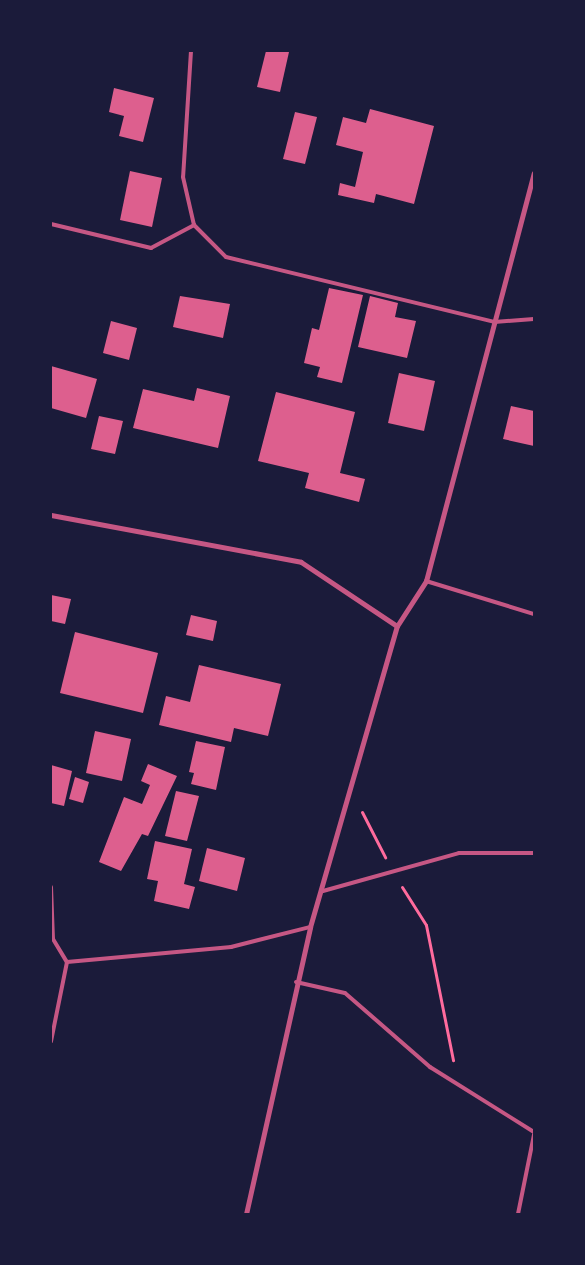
<!DOCTYPE html>
<html>
<head>
<meta charset="utf-8">
<style>
	body { margin:0 }
	#map { position:relative; width:585px; height:1265px; overflow:hidden; background:#1b1b3a; font-family:Rubik,sans-serif }
	div>[style] { position:absolute }
	.building>* { inset:0; background:#dd5f8e }
	.path>* { height:3px; margin:-1.5px; padding:0 1.5px; transform-origin:1.5px; border-radius:1.5px; background:#ff6b9d }
	.service>* { height:4px; margin:-2px; padding:0 2px; transform-origin:2px; border-radius:2px; background:#c65784 }
	.minor>* { height:5px; margin:-2.5px; padding:0 2.5px; transform-origin:2.5px; border-radius:2.5px; background:#c65784 }
	span { translate:-50% -50%; white-space:nowrap; text-align:center; line-height:1.15; -webkit-text-stroke:4px #1b1b3a; paint-order:stroke }
	.frame { position:absolute; inset:0; border:52px solid #1b1b3a; pointer-events:none }
</style>
</head>
<body>
<div id="map">
	<div class="building">
		<div style="clip-path:polygon(266px 51px,289px 52px,280px 92px,257px 87px)"></div>
		<div style="clip-path:polygon(114px 88px,154px 98px,143px 142px,119px 136px,124px 116px,109px 112px)"></div>
		<div style="clip-path:polygon(370px 109px,434px 126px,414px 204px,376px 194px,374px 203px,338px 195px,340px 183px,355px 187px,363px 152px,336px 145px,343px 117px,366px 123px)"></div>
		<div style="clip-path:polygon(295px 112px,317px 117px,305px 164px,283px 159px)"></div>
		<div style="clip-path:polygon(130px 171px,162px 178px,152px 227px,120px 220px)"></div>
		<div style="clip-path:polygon(329px 288px,363px 295px,342px 383px,317px 377px,320px 367px,304px 363px,312px 328px,319px 330px)"></div>
		<div style="clip-path:polygon(180px 296px,230px 304px,223px 338px,173px 327px)"></div>
		<div style="clip-path:polygon(370px 296px,398px 303px,395px 317px,416px 321px,407px 358px,358px 347px)"></div>
		<div style="clip-path:polygon(111px 321px,137px 328px,129px 360px,103px 353px)"></div>
		<div style="clip-path:polygon(51px 366px,97px 379px,86px 418px,51px 408px)"></div>
		<div style="clip-path:polygon(399px 373px,435px 381px,424px 431px,388px 423px)"></div>
		<div style="clip-path:polygon(197px 388px,230px 396px,218px 448px,133px 428px,143px 389px,194px 401px)"></div>
		<div style="clip-path:polygon(276px 392px,355px 412px,340px 473px,365px 479px,359px 502px,305px 488px,309px 473px,258px 461px)"></div>
		<div style="clip-path:polygon(511px 406px,534px 411px,534px 446px,503px 439px)"></div>
		<div style="clip-path:polygon(99px 416px,123px 421px,115px 454px,91px 449px)"></div>
		<div style="clip-path:polygon(51px 595px,71px 599px,65px 624px,51px 621px)"></div>
		<div style="clip-path:polygon(191px 615px,217px 621px,213px 641px,186px 635px)"></div>
		<div style="clip-path:polygon(75px 632px,158px 653px,143px 713px,60px 693px)"></div>
		<div style="clip-path:polygon(199px 665px,281px 684px,268px 736px,234px 728px,231px 742px,159px 725px,166px 696px,190px 702px)"></div>
		<div style="clip-path:polygon(95px 731px,131px 739px,122px 781px,86px 773px)"></div>
		<div style="clip-path:polygon(196px 741px,225px 747px,216px 790px,191px 784px,194px 773px,189px 772px)"></div>
		<div style="clip-path:polygon(148px 764px,177px 776px,148px 836px,142px 834px,121px 871px,99px 862px,124px 797px,142px 804px,150px 785px,141px 781px)"></div>
		<div style="clip-path:polygon(51px 765px,72px 771px,64px 806px,51px 803px)"></div>
		<div style="clip-path:polygon(75px 777px,89px 782px,83px 803px,69px 799px)"></div>
		<div style="clip-path:polygon(176px 791px,199px 796px,187px 841px,165px 836px)"></div>
		<div style="clip-path:polygon(155px 841px,192px 849px,184px 884px,195px 887px,189px 909px,154px 901px,158px 881px,147px 879px)"></div>
		<div style="clip-path:polygon(207px 848px,245px 858px,237px 891px,199px 881px)"></div>
	</div>
	<div class="path">
		<div style="left:362px;top:812px;width:51px;rotate:62.9deg"></div>
		<div style="left:402px;top:887px;width:45px;rotate:57.7deg"></div>
		<div style="left:426px;top:925px;width:138px;rotate:78.7deg"></div>
	</div>
	<div class="service">
		<div style="left:191px;top:51px;width:126px;rotate:93.6deg"></div>
		<div style="left:183px;top:177px;width:49px;rotate:77.1deg"></div>
		<div style="left:194px;top:225px;width:45px;rotate:45deg"></div>
		<div style="left:226px;top:257px;width:276px;rotate:13.6deg"></div>
		<div style="left:494px;top:322px;width:40px;rotate:-4.3deg"></div>
		<div style="left:51px;top:224px;width:103px;rotate:13.5deg"></div>
		<div style="left:151px;top:248px;width:49px;rotate:-28.1deg"></div>
		<div style="left:426px;top:581px;width:113px;rotate:17deg"></div>
		<div style="left:51px;top:887px;width:52px;rotate:87.8deg"></div>
		<div style="left:53px;top:939px;width:27px;rotate:59deg"></div>
		<div style="left:67px;top:962px;width:81px;rotate:101.4deg"></div>
		<div style="left:323px;top:891px;width:141px;rotate:-15.6deg"></div>
		<div style="left:459px;top:853px;width:75px"></div>
		<div style="left:67px;top:962px;width:165px;rotate:-5.2deg"></div>
		<div style="left:231px;top:947px;width:81px;rotate:-14.2deg"></div>
		<div style="left:296px;top:982px;width:50px;rotate:12.7deg"></div>
		<div style="left:345px;top:993px;width:113px;rotate:41deg"></div>
		<div style="left:430px;top:1067px;width:123px;rotate:32deg"></div>
		<div style="left:518px;top:1214px;width:81px;rotate:-78.6deg"></div>
	</div>
	<div class="minor">
		<div style="left:51px;top:515px;width:254px;rotate:10.6deg"></div>
		<div style="left:301px;top:562px;width:115px;rotate:33.7deg"></div>
		<div style="left:246px;top:1214px;width:294px;rotate:-77.4deg"></div>
		<div style="left:310px;top:927px;width:313px;rotate:-73.9deg"></div>
		<div style="left:397px;top:626px;width:54px;rotate:-57.2deg"></div>
		<div style="left:426px;top:581px;width:422px;rotate:-75.2deg"></div>
	</div>
	<div class="frame"></div>
</div>
</body>
</html>
